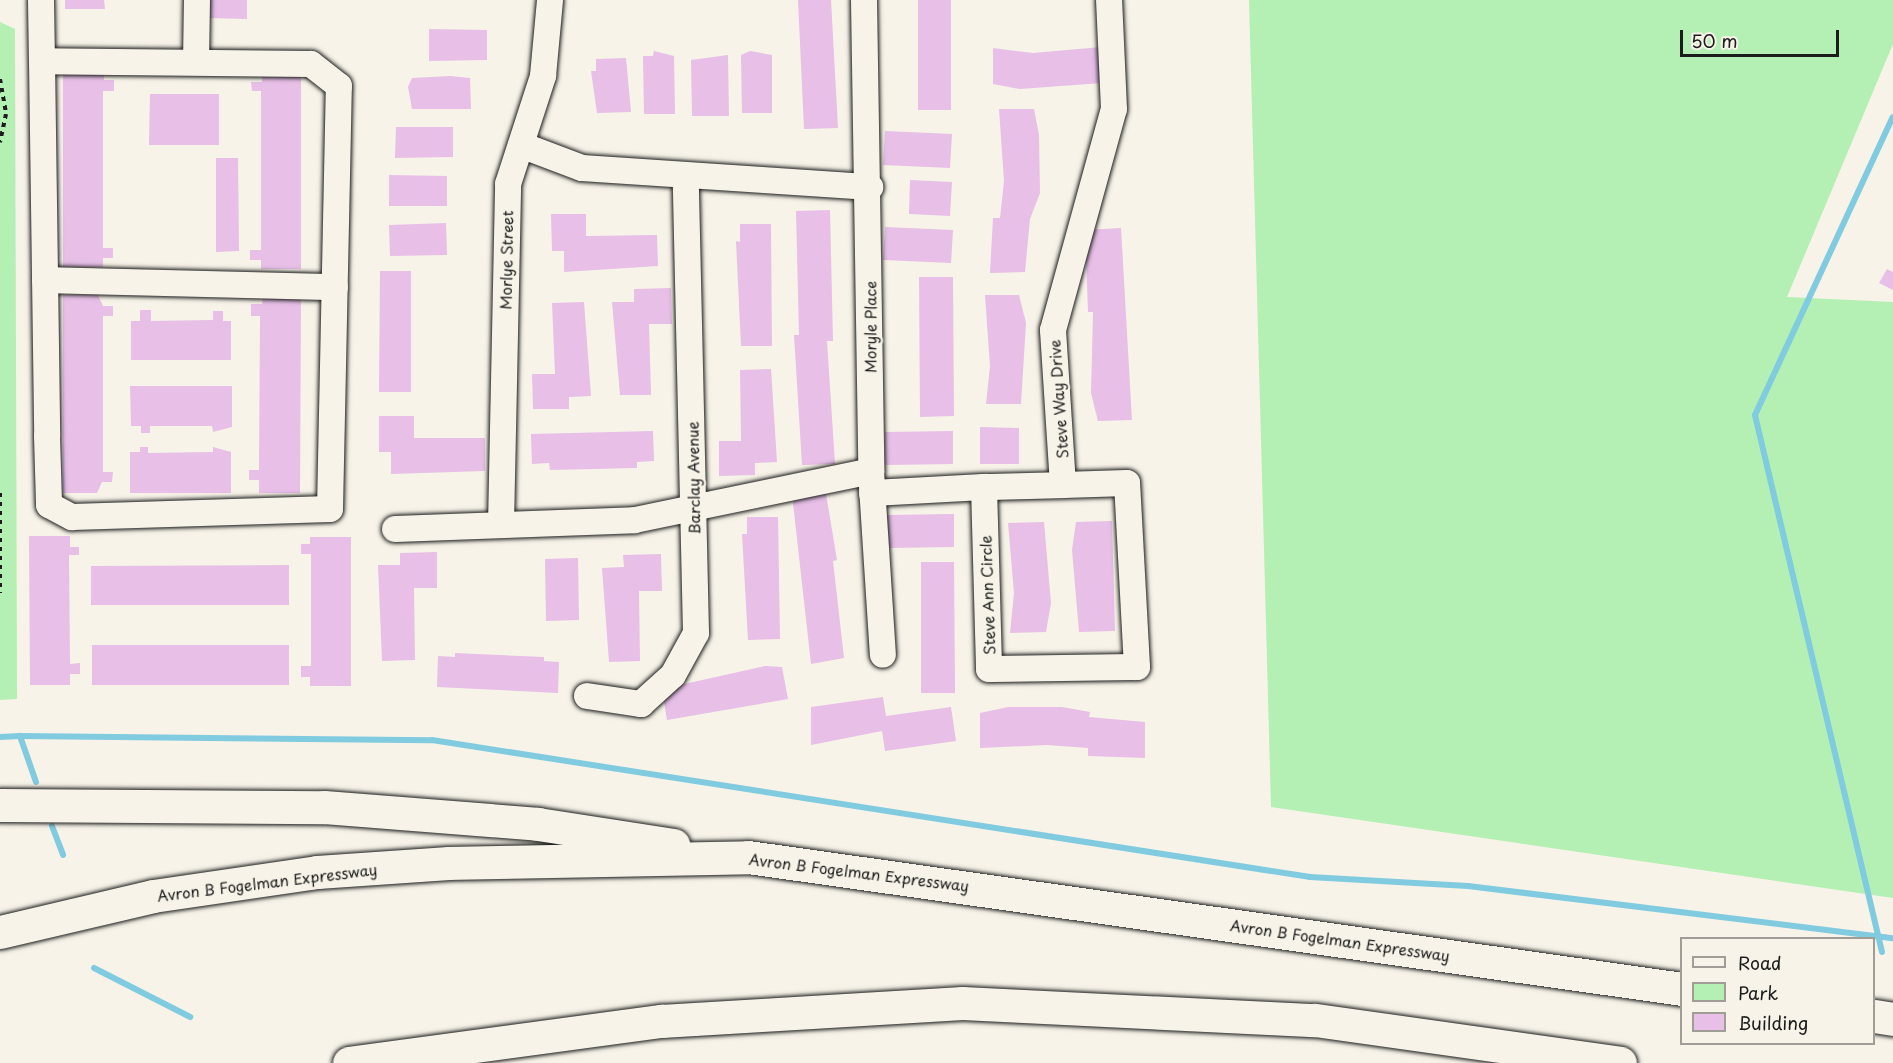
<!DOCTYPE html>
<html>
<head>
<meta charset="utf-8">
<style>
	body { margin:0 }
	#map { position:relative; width:1893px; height:1063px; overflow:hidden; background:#f7f3e8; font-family:"Playpen Sans",sans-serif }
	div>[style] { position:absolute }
	.green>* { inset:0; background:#b4efb4 }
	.stream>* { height:6px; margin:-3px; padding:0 3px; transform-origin:3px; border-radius:3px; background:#80cbe0 }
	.building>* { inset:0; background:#e7bfe7 }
	.path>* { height:4px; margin-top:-2px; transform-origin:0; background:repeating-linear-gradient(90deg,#1c1c1c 0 4.5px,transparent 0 9px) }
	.roads { filter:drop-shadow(0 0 2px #1c1c1c) drop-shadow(0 0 2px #1c1c1c) }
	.street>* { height:26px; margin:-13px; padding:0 13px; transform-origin:13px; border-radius:13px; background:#f7f3e8 }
	.highway>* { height:33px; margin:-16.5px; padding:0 16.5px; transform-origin:16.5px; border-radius:16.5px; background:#f7f3e8 }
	span { translate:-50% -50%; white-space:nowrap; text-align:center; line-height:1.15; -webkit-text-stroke:4.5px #f7f3e8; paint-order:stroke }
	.street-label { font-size:15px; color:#1c1c1c }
	.legend { position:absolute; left:1680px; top:937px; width:195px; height:108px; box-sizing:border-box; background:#f7f3e8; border:2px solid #9f9d96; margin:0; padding:8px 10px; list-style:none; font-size:18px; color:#1c1c1c }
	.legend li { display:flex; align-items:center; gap:12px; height:30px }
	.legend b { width:30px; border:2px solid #9f9d96 }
	.scale { position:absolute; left:1680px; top:30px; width:159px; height:27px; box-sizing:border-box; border:3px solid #1c1c1c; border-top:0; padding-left:8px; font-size:18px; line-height:21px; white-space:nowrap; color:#1c1c1c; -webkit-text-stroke:4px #f7f3e8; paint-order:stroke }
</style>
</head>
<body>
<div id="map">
	<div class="green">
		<div style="clip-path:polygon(1249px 0,1893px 0,1893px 44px,1787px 297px,1893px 302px,1893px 898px,1271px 807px)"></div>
		<div style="clip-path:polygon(0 22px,15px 29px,17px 699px,0 700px)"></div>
	</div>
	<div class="stream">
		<div style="left:0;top:737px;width:20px;rotate:-3deg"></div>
		<div style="left:36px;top:782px;width:49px;rotate:-109.2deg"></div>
		<div style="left:20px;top:736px;width:412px;rotate:0.6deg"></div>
		<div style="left:432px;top:740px;width:889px;rotate:8.87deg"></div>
		<div style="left:1310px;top:877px;width:158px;rotate:3.3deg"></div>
		<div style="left:1468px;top:886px;width:428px;rotate:7deg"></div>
		<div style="left:52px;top:826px;width:31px;rotate:69deg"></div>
		<div style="left:1882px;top:952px;width:552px;rotate:-103.31deg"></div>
		<div style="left:1755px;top:415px;width:328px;rotate:-65.2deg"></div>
		<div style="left:94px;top:968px;width:108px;rotate:27deg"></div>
	</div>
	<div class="building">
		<div style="clip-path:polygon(65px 0,104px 0,105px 9px,65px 9px)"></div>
		<div style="clip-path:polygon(209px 0,247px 0,247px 19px,209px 18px)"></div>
		<div style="clip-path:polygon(798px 0,831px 0,838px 128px,804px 129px)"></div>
		<div style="clip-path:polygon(918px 0,951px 0,951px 110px,918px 110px)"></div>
		<div style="clip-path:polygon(429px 29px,487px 30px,487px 60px,429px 61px)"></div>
		<div style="clip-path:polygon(1101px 47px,1102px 83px,1020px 89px,993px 84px,993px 48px,1033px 53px)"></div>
		<div style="clip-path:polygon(654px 51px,674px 56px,675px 114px,644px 114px,643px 56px,653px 56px)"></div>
		<div style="clip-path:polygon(750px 51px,772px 55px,772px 113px,742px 113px,741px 55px)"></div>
		<div style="clip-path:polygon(728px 55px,729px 116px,692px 116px,691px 60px)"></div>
		<div style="clip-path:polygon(626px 58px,631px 112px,597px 113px,591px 71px,596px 71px,596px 59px)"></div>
		<div style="clip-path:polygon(63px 70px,104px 70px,104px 80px,114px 80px,114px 91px,103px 91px,103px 248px,113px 248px,113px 258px,103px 258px,103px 267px,63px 268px)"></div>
		<div style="clip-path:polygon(301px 71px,301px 269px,261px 269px,261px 260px,250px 260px,250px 250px,261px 250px,261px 91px,252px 91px,251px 82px,262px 82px,262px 72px)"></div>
		<div style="clip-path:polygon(450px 76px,470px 78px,471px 109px,412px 109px,408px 87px,412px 78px)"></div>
		<div style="clip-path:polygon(150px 94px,219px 94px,219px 145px,149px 145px)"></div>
		<div style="clip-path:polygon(999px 109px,1034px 109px,1039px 135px,1040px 193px,1030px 219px,1025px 272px,990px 273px,993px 218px,1000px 218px,1004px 181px)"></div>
		<div style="clip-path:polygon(396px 127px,453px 127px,453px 157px,395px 158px)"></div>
		<div style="clip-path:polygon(885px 131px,952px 134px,950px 168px,883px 165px)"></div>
		<div style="clip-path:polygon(216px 158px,238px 158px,239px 251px,216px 252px)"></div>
		<div style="clip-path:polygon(389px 175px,447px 176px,447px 206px,389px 206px)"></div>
		<div style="clip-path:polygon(910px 180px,952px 182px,950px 216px,909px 214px)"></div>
		<div style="clip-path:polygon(830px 210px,833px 341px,827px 341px,835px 464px,802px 465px,794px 335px,799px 335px,796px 211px)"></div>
		<div style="clip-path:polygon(551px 214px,586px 214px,586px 236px,657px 235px,658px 266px,564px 272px,564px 251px,552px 251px)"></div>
		<div style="clip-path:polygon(446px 223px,447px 255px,390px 256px,389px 225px)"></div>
		<div style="clip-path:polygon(740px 224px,771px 224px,772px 346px,741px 346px,736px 241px,740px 242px)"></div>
		<div style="clip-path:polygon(885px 227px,953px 230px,951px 263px,883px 260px)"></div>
		<div style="clip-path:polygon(1121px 228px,1132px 420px,1098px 421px,1091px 393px,1093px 312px,1088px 312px,1085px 230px)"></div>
		<div style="clip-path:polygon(1887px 269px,1893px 272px,1893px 290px,1879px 283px)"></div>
		<div style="clip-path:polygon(380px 271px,411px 271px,411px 392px,379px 392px)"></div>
		<div style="clip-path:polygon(919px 277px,953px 277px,954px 416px,920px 417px)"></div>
		<div style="clip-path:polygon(671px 288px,672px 324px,649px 324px,651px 395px,620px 395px,612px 302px,634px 302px,634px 289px)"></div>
		<div style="clip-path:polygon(263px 294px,301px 294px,300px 493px,259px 493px,259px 480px,249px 480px,249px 470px,259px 470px,260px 316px,251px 316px,251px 304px,262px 304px)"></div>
		<div style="clip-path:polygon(63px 295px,98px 295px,103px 306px,113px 306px,113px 316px,103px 316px,103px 472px,113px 472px,112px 482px,102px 482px,97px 493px,63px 493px)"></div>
		<div style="clip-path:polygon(985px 295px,1019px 295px,1026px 323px,1021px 404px,986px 404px,990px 366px)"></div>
		<div style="clip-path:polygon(584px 302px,591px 396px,569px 397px,569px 409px,533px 409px,532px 374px,555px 374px,552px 303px)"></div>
		<div style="clip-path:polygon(140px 310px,151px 310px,151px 321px,213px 320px,213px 311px,223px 311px,223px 321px,231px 321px,231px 360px,131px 360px,131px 321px,140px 321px)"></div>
		<div style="clip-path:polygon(771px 369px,777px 462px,755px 463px,755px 475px,719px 476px,719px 441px,741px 441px,740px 370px)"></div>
		<div style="clip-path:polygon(130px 386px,232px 386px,232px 427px,213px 432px,212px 426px,150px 426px,150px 433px,141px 433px,141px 426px,131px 426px)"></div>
		<div style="clip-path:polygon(379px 416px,414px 416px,414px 438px,485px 438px,485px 471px,391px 474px,391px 452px,379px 452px)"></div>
		<div style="clip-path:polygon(980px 427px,1019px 428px,1019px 464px,980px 464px)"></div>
		<div style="clip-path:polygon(653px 431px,654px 461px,637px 462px,637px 468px,550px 470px,549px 463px,532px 464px,531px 434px)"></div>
		<div style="clip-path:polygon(953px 431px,953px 464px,885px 465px,885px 432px)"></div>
		<div style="clip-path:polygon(140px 447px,148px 447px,148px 453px,213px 452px,213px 447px,231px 452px,231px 493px,130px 493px,130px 452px,140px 452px)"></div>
		<div style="clip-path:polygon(825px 488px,837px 560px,833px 561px,844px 658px,811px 664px,792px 494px)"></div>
		<div style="clip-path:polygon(954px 514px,954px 547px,886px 548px,885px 515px)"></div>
		<div style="clip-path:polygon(747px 517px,778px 517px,780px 639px,748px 640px,742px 534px,747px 534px)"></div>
		<div style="clip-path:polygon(1112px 521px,1115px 631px,1079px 632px,1072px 550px,1076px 522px)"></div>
		<div style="clip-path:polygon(1044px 522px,1051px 603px,1046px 632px,1010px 633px,1014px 593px,1008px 523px)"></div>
		<div style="clip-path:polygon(29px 536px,70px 536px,70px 547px,79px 547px,79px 555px,69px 555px,70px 664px,80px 663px,80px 674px,70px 674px,70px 685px,30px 685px)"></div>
		<div style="clip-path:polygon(310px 537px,351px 537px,351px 686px,310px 686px,310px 677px,301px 677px,301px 666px,311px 666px,311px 554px,301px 554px,301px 544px,310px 544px)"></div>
		<div style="clip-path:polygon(437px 552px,437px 588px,414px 588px,415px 660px,382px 661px,378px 565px,400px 565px,400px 553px)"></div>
		<div style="clip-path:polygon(661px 554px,662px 591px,639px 591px,640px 661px,609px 662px,602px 568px,624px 567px,623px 555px)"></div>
		<div style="clip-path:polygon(578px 558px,579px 620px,546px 621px,545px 559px)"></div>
		<div style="clip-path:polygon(921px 562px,954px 562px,955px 693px,921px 693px)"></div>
		<div style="clip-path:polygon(289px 565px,289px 605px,91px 605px,91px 566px)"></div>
		<div style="clip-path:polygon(92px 645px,289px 645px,289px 685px,92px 685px)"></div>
		<div style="clip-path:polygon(455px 653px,544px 657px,544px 661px,559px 662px,558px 693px,437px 687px,438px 656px,455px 657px)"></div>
		<div style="clip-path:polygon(765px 666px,782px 667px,788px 699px,667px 720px,662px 689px)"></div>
		<div style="clip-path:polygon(883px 697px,886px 716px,951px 707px,956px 741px,885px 751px,882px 731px,811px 745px,811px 707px)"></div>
		<div style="clip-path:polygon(1008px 707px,1062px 707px,1090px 712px,1089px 717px,1145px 722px,1145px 758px,1088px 756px,1088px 748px,1047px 745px,980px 748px,980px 713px)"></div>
	</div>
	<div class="path">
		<div style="left:0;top:79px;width:36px;rotate:80deg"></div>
		<div style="left:6px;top:114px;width:29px;rotate:102deg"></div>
		<div style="left:0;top:493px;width:100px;rotate:90deg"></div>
	</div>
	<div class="roads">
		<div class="street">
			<div style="left:41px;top:0;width:61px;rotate:89.1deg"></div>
			<div style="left:42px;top:61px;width:375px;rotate:89.2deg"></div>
			<div style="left:47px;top:436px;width:69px;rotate:88.3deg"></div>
			<div style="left:49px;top:505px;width:26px;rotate:28deg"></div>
			<div style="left:72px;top:517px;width:258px;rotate:-1.8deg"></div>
			<div style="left:330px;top:509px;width:423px;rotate:-88.8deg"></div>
			<div style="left:339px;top:86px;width:36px;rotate:-142deg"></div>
			<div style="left:311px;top:64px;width:269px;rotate:-179.4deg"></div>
			<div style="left:864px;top:0;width:471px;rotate:89.1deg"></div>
			<div style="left:871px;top:471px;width:184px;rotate:86.3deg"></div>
			<div style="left:196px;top:62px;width:62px;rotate:-89.1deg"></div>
			<div style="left:521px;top:145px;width:65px;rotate:20.7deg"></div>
			<div style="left:582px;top:168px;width:289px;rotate:3.8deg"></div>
			<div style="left:45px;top:280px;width:290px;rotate:1.4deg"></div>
			<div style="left:1063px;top:485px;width:79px;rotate:178.5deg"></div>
			<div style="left:984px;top:487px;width:182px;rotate:88.4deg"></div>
			<div style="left:989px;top:669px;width:148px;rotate:-0.8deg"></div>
			<div style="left:1137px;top:667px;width:184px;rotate:-93.1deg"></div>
			<div style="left:1127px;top:483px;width:64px;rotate:178.2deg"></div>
			<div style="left:1063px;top:485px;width:155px;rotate:-93.7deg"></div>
			<div style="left:1053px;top:330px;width:229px;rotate:-74.6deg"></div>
			<div style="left:1114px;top:109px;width:109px;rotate:-92.6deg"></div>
			<div style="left:872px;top:493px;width:112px;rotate:-3.1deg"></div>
			<div style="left:501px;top:525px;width:341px;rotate:-88.8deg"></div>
			<div style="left:508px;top:184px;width:114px;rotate:-72deg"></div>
			<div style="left:543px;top:76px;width:76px;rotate:-84.7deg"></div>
			<div style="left:395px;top:529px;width:240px;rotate:-2.1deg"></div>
			<div style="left:635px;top:520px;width:241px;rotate:-11.7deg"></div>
			<div style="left:587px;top:696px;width:55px;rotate:8.4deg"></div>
			<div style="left:641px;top:704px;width:43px;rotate:-42.2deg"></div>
			<div style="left:673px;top:675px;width:48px;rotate:-61.3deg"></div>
			<div style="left:696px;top:633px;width:457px;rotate:-91.3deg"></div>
		</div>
		<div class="highway">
			<div style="left:0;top:805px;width:324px;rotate:0.4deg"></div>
			<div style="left:324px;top:807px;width:215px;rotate:4.5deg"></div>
			<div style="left:538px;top:824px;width:137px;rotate:8.8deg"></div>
			<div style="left:0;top:932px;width:157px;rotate:-13.2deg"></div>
			<div style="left:153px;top:896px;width:166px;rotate:-8.3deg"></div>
			<div style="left:317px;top:872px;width:132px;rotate:-3.9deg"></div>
			<div style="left:449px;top:863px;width:299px;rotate:-1.1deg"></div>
			<div style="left:748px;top:857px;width:943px;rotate:8.04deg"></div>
			<div style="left:1874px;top:1016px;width:19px;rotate:9deg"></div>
			<div style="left:349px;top:1063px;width:315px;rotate:-7.7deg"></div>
			<div style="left:661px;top:1021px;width:302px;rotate:-3.4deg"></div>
			<div style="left:962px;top:1003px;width:353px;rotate:2.8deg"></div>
			<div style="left:1315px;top:1020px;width:308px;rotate:8deg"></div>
		</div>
	</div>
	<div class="street-label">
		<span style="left:506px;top:260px;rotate:-89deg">Morlye Street</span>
		<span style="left:870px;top:327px;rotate:-90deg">Moryle Place</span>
		<span style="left:1058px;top:399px;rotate:-94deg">Steve Way Drive</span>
		<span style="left:693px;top:478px;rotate:-91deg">Barclay Avenue</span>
		<span style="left:987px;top:595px;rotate:-92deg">Steve Ann Circle</span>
		<span style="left:859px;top:872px;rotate:7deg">Avron B Fogelman Expressway</span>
		<span style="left:267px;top:882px;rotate:-7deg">Avron B Fogelman Expressway</span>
		<span style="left:1340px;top:940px;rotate:8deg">Avron B Fogelman Expressway</span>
	</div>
	<ul class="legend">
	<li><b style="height:8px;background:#f7f3e8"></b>Road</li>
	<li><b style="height:16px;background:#b4efb4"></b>Park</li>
	<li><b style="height:16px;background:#e7bfe7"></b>Building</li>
	</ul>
	<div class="scale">50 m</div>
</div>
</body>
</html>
